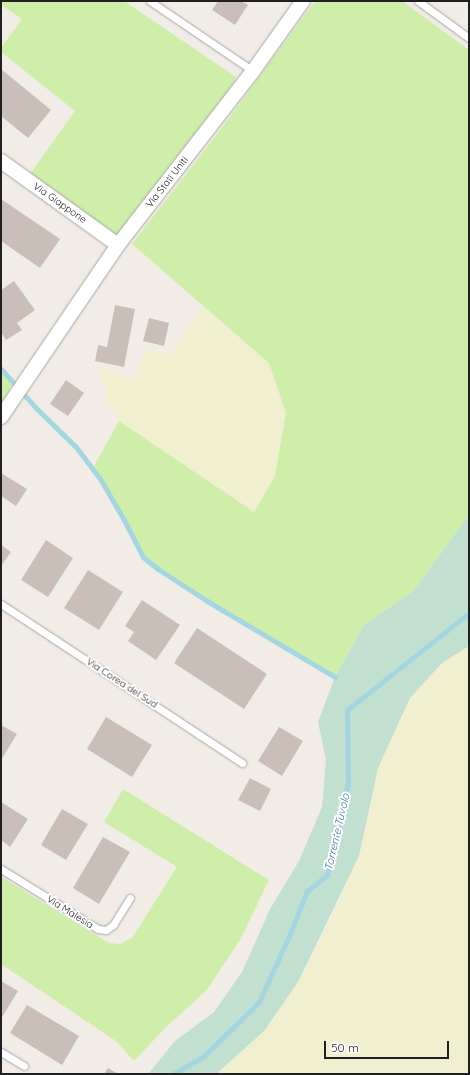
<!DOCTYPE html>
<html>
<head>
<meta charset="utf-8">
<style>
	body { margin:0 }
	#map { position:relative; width:470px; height:1075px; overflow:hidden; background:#f1ede6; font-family:Quicksand,sans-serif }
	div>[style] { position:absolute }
	.farmland>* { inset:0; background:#f0f0d0 }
	.grass>* { inset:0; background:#ceeea9 }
	.wetland>* { inset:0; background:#c2e0d0 }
	.stream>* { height:5px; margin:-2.5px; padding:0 2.5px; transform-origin:2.5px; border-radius:2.5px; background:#a4d6e1 }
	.building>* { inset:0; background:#c9bfb8 }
	.roads { filter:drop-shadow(0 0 1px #a7a7a7) drop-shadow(0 0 1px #a7a7a7) }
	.lane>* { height:7px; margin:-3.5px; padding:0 3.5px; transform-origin:3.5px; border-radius:3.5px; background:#fff }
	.street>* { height:14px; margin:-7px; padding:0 7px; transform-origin:7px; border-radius:7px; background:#fff }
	span { translate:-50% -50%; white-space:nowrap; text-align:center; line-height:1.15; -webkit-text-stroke:4px #fff; paint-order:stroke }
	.street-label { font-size:10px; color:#202020 }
	.water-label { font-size:11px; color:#4078a6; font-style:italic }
	.frame { position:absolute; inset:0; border:2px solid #202020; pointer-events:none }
	.scale { position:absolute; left:324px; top:1041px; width:125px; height:18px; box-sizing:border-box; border:2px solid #202020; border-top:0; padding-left:5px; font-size:12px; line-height:14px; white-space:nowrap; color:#202020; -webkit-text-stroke:3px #fff; paint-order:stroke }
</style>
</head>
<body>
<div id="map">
	<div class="farmland">
		<div style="clip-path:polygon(203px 307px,269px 363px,286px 413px,275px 476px,254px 513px,119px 421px,108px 401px,100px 367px,135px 380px,145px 349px,170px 355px)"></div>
		<div style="clip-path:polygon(469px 646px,469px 1074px,216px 1074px,264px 1031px,298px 982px,324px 932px,359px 856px,378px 768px,410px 698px,442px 663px)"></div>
	</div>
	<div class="grass">
		<div style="clip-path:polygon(1px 1px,124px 1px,236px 77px,234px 87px,120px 235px,114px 237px,30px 174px,75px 111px,1px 52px,1px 48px,22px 19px,1px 5px)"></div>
		<div style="clip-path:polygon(315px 1px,402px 1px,469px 50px,469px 515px,413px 591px,364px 625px,335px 677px,207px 601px,158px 569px,143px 557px,123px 518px,93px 468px,119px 421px,254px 512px,275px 476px,286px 413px,269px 363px,132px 244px,221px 129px)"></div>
		<div style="clip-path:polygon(1px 369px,13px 383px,1px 404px)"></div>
		<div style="clip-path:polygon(123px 789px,269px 880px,240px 940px,206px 991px,167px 1026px,134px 1061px,116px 1041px,1px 964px,1px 877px,109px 943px,120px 944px,132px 938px,177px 867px,104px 822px)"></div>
	</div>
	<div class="wetland">
		<div style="clip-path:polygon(469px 515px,469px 646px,442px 663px,410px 698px,378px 768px,359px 856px,298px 982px,264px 1031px,216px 1074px,148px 1074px,175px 1041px,214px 1012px,242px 972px,270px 909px,299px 861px,322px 807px,326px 760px,318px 722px,335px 677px,364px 625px,413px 591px)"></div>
	</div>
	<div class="stream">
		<div style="left:1px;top:369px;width:52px;rotate:48.1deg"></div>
		<div style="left:36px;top:408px;width:56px;rotate:44.3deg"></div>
		<div style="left:76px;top:447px;width:38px;rotate:53deg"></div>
		<div style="left:99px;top:477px;width:48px;rotate:59.7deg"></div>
		<div style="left:123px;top:518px;width:44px;rotate:62.9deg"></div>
		<div style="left:143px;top:557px;width:19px;rotate:39deg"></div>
		<div style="left:158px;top:569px;width:59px;rotate:33.1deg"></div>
		<div style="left:207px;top:601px;width:149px;rotate:30.7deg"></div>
		<div style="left:173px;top:1074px;width:36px;rotate:-30deg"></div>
		<div style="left:204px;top:1056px;width:77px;rotate:-44.5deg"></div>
		<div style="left:259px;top:1002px;width:72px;rotate:-65.6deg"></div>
		<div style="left:289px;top:936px;width:48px;rotate:-68.2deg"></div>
		<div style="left:307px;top:891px;width:26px;rotate:-39deg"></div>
		<div style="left:327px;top:875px;width:94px;rotate:-77.1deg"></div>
		<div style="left:348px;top:783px;width:73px;rotate:-90.8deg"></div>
		<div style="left:347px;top:710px;width:156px;rotate:-38.5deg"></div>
	</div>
	<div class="building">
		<div style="clip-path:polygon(218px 1px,241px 1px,248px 5px,235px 25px,212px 10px)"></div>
		<div style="clip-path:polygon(1px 69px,51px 110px,28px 138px,1px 116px)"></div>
		<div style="clip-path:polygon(1px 199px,60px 239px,40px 268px,1px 241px)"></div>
		<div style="clip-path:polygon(14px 281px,35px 310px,17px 323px,22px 330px,6px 340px,1px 332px,1px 290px)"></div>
		<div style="clip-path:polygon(115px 305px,135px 309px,124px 367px,95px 361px,98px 345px,107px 347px)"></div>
		<div style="clip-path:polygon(149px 318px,169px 323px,164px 346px,143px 341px)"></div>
		<div style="clip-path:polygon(66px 380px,84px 393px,68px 416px,50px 404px)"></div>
		<div style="clip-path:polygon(1px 473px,27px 489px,16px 506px,1px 496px)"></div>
		<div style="clip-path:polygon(46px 540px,73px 558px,48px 597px,21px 580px)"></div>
		<div style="clip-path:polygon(1px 545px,11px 552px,1px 566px)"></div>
		<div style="clip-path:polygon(88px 570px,123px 592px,99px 630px,64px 608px)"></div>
		<div style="clip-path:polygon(142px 600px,180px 625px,156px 660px,128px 641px,134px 632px,125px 626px)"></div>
		<div style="clip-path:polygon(197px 628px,267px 674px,244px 709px,174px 663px)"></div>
		<div style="clip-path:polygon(106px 717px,152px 745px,132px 777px,87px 749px)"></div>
		<div style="clip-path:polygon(1px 725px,17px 734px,1px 760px)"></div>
		<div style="clip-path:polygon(279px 727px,303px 741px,282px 776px,258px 761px)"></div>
		<div style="clip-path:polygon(250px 778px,271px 789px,260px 811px,238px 800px)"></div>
		<div style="clip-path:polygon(1px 802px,28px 819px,10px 847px,1px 840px)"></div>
		<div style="clip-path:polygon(62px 809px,88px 824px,66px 860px,41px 845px)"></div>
		<div style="clip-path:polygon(103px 837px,130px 852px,99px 904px,73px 888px)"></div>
		<div style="clip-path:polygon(1px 981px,18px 991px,1px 1019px)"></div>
		<div style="clip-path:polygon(27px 1005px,79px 1036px,62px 1065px,10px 1033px)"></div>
		<div style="clip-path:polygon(108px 1068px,118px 1074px,104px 1074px)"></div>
	</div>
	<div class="roads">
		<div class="lane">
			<div style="left:150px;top:1px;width:125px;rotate:34.2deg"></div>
			<div style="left:418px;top:1px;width:63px;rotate:36deg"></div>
			<div style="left:1px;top:604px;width:289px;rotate:33.4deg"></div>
			<div style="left:1px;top:869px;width:114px;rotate:31.7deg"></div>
			<div style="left:98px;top:929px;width:8px;rotate:7deg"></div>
			<div style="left:106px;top:930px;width:9px;rotate:-36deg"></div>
			<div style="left:113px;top:925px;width:32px;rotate:-58deg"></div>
			<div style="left:1px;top:1052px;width:27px;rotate:31deg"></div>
		</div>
		<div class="street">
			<div style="left:1px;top:161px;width:144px;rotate:35.7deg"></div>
			<div style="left:1px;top:417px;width:208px;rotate:-55.8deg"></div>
			<div style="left:118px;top:245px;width:220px;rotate:-52.2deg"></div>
			<div style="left:253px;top:71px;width:86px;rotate:-54.5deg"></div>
		</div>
	</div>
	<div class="street-label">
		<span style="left:167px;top:182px;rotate:-52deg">Via Stati Uniti</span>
		<span style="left:60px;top:203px;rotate:35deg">Via Giappone</span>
		<span style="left:122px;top:683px;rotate:33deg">Via Corea del Sud</span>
		<span style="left:70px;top:912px;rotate:32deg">Via Malesia</span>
	</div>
	<div class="water-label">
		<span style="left:337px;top:832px;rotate:-77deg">Torrente Tuvolo</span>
	</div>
	<div class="frame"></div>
	<div class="scale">50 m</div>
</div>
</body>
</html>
